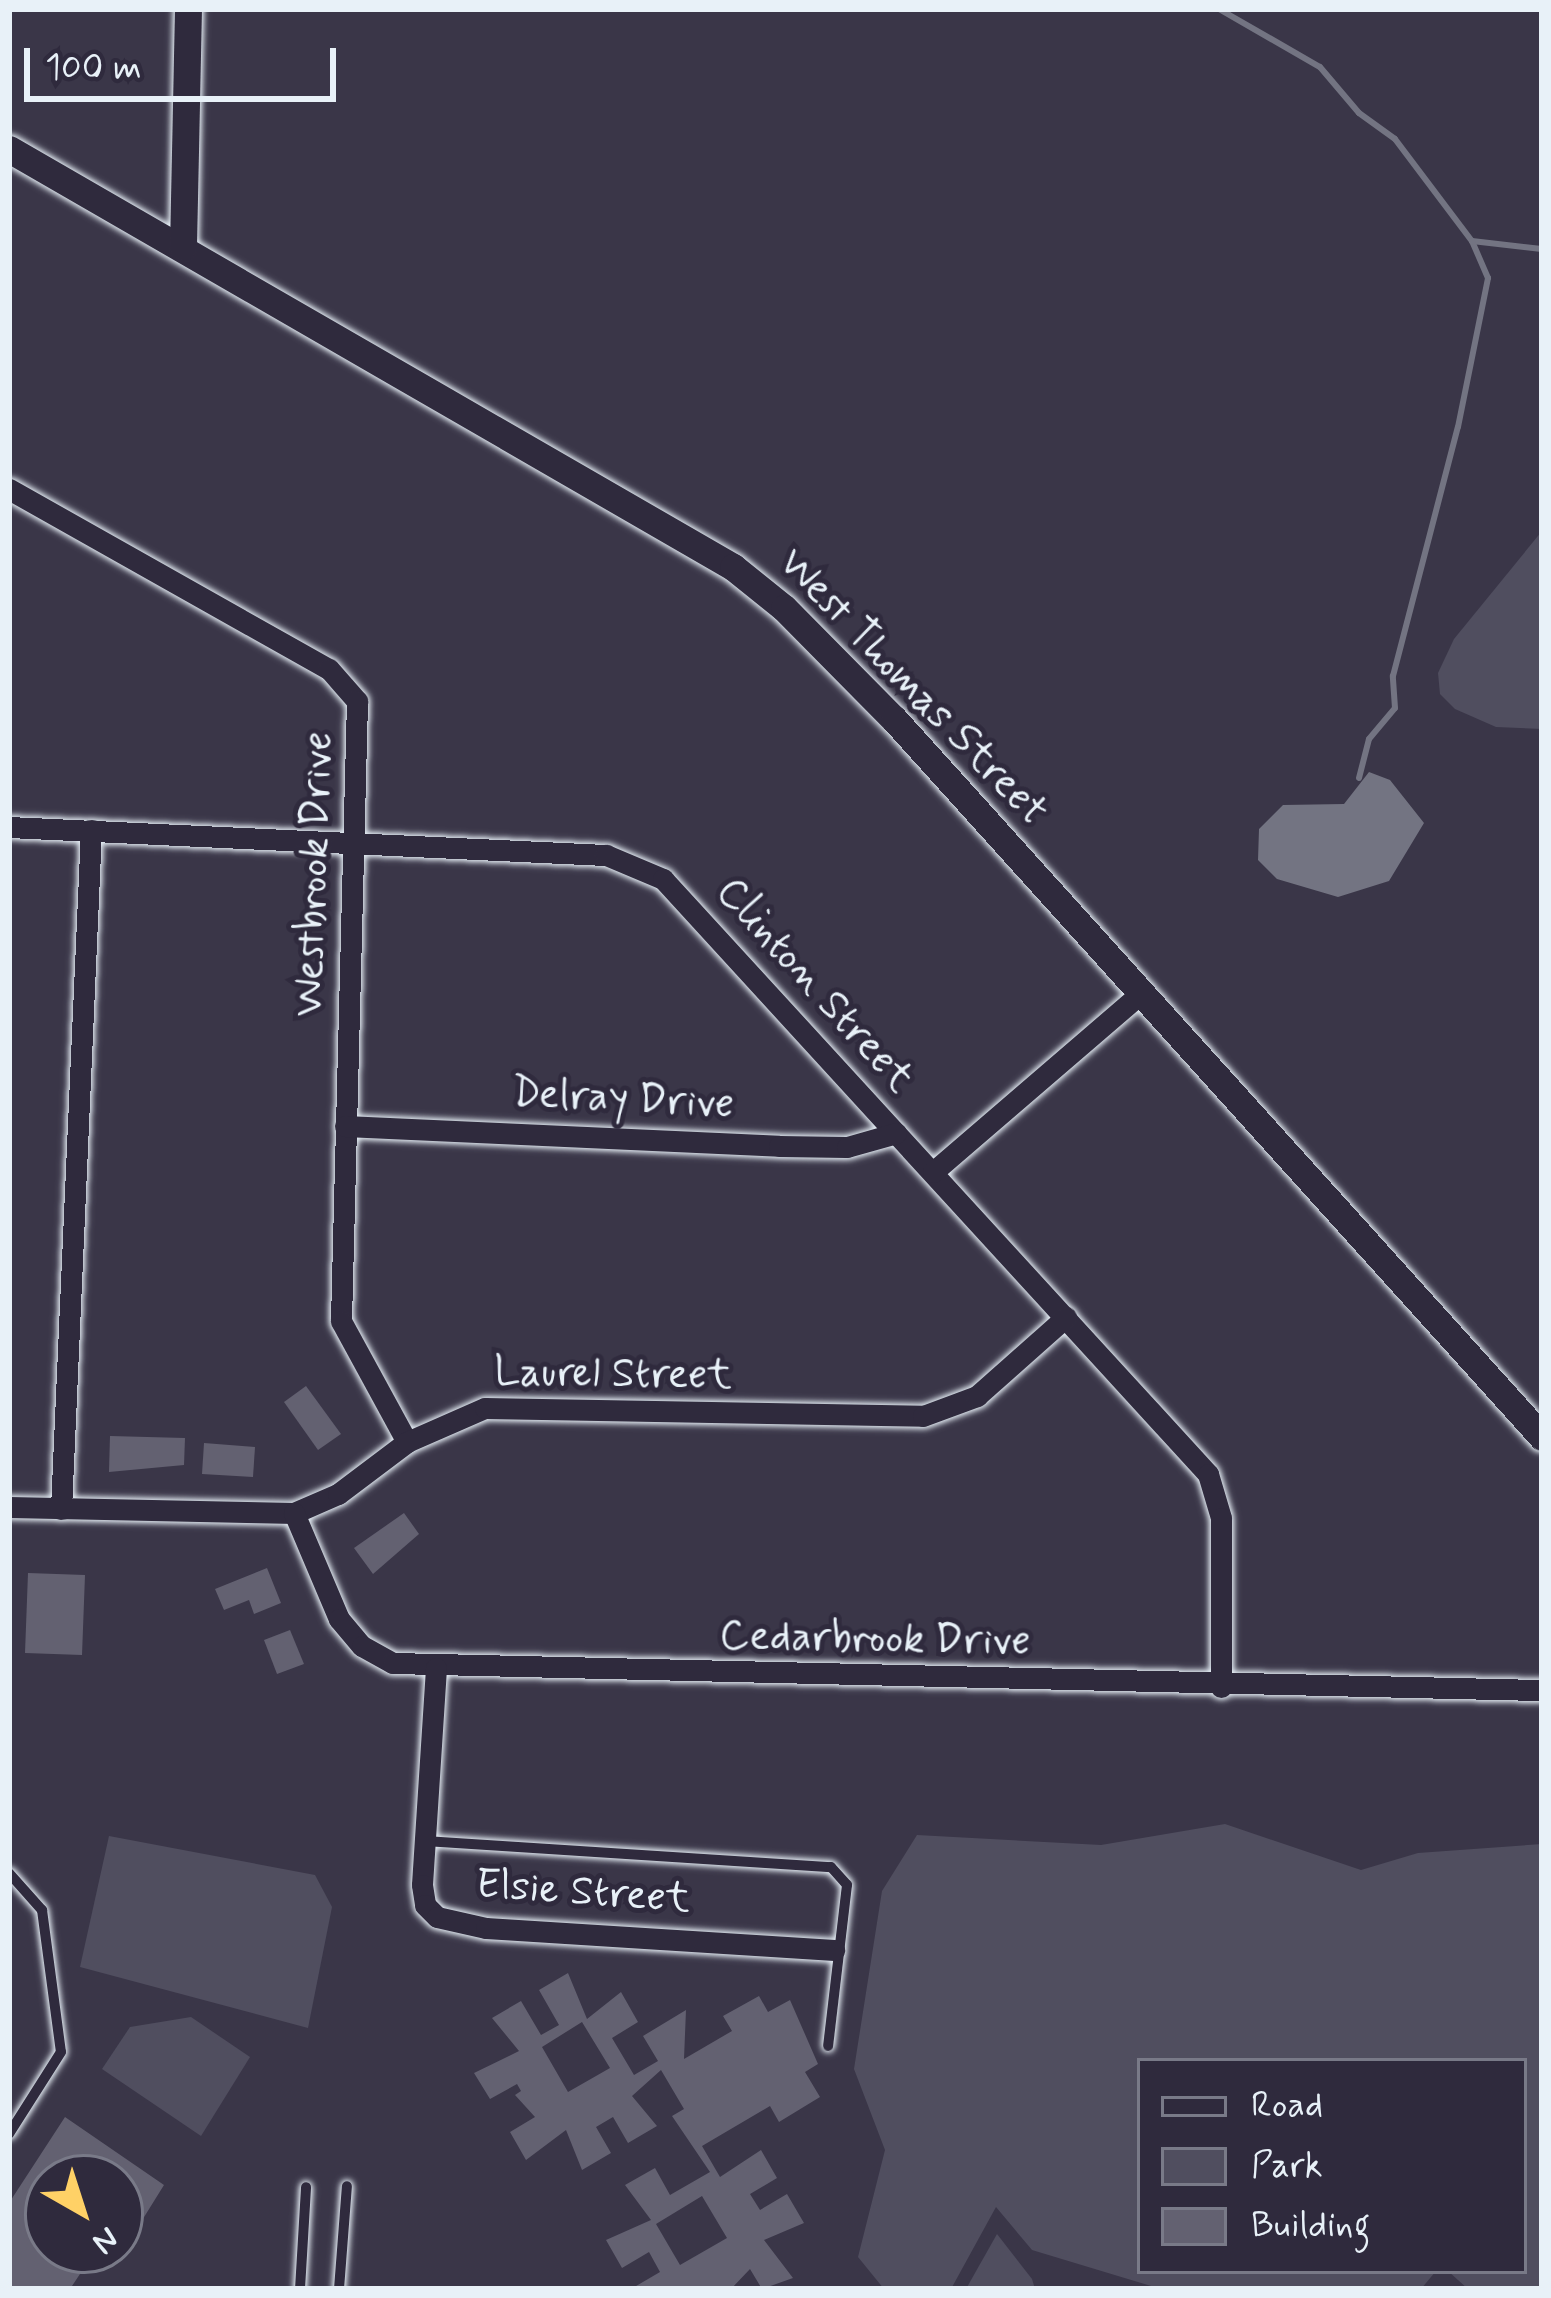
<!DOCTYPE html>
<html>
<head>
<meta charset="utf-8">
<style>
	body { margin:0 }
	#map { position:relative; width:1551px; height:2298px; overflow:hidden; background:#3a3648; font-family:Mynerve,sans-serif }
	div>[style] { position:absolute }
	.green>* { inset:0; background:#504e5f }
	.water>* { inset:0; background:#737482 }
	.stream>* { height:6px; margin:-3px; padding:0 3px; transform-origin:3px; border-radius:3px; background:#737482 }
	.building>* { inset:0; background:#636171 }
	.roads { filter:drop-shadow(0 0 3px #e8f1f8) drop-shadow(0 0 3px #e8f1f8) }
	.service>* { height:10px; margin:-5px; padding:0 5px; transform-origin:5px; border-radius:5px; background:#2f2a3d }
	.minor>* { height:21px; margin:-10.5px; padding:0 10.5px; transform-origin:10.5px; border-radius:10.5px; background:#2f2a3d }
	.tertiary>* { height:27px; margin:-13.5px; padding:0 13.5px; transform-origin:13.5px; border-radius:13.5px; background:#2f2a3d }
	span { translate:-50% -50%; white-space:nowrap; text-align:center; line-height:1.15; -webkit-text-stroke:10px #2f2a3d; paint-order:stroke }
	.street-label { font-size:42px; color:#e8f1f8 }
	.frame { position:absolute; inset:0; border:12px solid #e8f1f8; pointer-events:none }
	.legend { position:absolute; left:1137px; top:2058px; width:390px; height:216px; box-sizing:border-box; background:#2f2a3d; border:3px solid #797a88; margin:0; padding:15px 21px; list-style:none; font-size:36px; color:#e8f1f8 }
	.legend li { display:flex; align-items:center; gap:24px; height:60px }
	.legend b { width:60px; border:3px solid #797a88 }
	.north { position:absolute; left:24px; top:2154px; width:120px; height:120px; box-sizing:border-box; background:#2f2a3d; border:3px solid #797a88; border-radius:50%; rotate:141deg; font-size:33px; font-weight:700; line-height:48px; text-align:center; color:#e8f1f8 }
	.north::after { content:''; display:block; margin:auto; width:42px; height:54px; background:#ffd166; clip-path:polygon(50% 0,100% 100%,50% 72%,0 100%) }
	.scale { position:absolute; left:24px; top:48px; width:312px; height:54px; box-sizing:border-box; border:6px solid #e8f1f8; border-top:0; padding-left:15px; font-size:36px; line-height:42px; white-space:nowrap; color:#e8f1f8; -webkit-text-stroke:9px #2f2a3d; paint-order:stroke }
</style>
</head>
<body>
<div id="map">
	<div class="green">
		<div style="clip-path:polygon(1542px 531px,1542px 729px,1496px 727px,1455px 709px,1440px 694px,1438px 673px,1454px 639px)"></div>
		<div style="clip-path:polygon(1225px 1824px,1361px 1870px,1418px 1853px,1542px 1844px,1542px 2289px,1468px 2289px,1448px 2271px,1524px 2271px,1524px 2061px,1140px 2061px,1140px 2271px,1436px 2271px,1421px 2289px,1161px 2289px,1032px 2250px,996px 2207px,951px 2289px,884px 2289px,858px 2257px,885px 2150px,854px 2069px,882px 1891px,917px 1835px,1101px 1845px)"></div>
		<div style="clip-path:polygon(109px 1836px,315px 1875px,332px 1907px,308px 2028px,80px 1967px)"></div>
		<div style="clip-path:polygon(191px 2017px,250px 2057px,201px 2136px,102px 2069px,130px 2027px)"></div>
		<div style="clip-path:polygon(997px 2234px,1032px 2279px,1035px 2289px,966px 2289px)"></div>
	</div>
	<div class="water">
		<div style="clip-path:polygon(1369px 772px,1390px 780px,1424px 823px,1389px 881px,1338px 897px,1277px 879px,1258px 860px,1259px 829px,1283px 805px,1344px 804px)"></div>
	</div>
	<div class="stream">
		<div style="left:1219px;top:9px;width:116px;rotate:29.9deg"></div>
		<div style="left:1320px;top:67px;width:60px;rotate:49.7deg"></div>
		<div style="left:1359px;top:113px;width:44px;rotate:35.8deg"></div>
		<div style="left:1395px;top:139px;width:128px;rotate:53deg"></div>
		<div style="left:1472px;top:241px;width:70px;rotate:6.5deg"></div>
		<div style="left:1359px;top:778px;width:40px;rotate:-75.6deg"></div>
		<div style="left:1369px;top:739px;width:40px;rotate:-50deg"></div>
		<div style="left:1395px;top:708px;width:32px;rotate:-94deg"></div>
		<div style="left:1393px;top:676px;width:257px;rotate:-75.4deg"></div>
		<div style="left:1458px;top:427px;width:152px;rotate:-78.6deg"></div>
		<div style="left:1488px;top:278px;width:40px;rotate:-113.4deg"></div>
	</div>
	<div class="building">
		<div style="clip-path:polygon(306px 1386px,341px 1434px,318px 1450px,284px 1402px)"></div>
		<div style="clip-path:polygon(110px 1436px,185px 1438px,184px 1465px,109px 1472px)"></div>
		<div style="clip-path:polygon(204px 1443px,255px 1447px,253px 1477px,202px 1474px)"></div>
		<div style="clip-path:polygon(404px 1513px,419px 1534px,373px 1574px,354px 1548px)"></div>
		<div style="clip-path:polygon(267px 1568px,281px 1603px,254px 1614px,249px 1600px,224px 1610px,215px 1589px)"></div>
		<div style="clip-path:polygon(28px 1573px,85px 1575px,82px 1655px,25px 1653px)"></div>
		<div style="clip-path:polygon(290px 1630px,304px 1664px,277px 1674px,264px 1640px)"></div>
		<div style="clip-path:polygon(evenodd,568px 1973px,587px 2019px,621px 1992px,638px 2022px,612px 2038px,634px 2075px,658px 2061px,643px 2036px,686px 2010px,684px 2059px,732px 2031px,723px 2016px,759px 1996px,768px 2012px,790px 2000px,818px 2064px,805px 2072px,820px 2097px,779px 2122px,770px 2106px,702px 2146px,720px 2177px,761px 2150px,777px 2178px,750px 2194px,760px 2210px,787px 2194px,804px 2223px,764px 2240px,793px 2278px,762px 2289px,750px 2269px,731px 2289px,631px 2289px,660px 2272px,649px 2252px,622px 2268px,606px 2240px,651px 2220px,625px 2185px,655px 2168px,670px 2195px,710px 2172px,672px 2116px,684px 2109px,661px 2070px,632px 2096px,657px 2126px,628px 2143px,613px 2117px,596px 2127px,611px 2153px,582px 2170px,566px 2130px,526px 2160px,510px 2132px,535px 2117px,515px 2095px,521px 2091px,517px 2084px,490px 2099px,474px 2073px,519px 2051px,492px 2018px,521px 2001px,541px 2035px,559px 2025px,539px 1990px,568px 1973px,582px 2022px,610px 2068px,568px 2092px,542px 2047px,582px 2022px,568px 1973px,702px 2196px,727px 2238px,680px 2265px,656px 2224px,702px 2196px)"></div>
		<div style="clip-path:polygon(65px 2117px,164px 2185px,141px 2222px,120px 2209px,120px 2178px,48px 2178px,48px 2250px,96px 2250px,70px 2289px,9px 2289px,9px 2203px)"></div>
	</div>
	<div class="roads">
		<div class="service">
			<div style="left:425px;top:1841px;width:407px;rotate:3.7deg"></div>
			<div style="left:831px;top:1867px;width:24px;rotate:48deg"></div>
			<div style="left:847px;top:1885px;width:162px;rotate:96.7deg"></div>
			<div style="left:9px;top:1873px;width:50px;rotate:48.3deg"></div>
			<div style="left:42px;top:1910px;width:143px;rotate:82.4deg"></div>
			<div style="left:61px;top:2052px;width:97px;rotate:122.4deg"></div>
			<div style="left:300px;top:2289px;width:102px;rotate:-86.6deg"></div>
			<div style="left:339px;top:2289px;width:103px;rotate:-85.6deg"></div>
		</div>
		<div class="minor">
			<div style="left:9px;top:489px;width:367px;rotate:29.4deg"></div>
			<div style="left:329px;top:669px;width:43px;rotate:48.8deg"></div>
			<div style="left:357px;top:701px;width:620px;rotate:91.48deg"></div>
			<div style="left:341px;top:1321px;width:138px;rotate:61.4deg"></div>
			<div style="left:9px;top:827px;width:598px;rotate:2.69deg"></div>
			<div style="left:606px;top:855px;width:62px;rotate:22.8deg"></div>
			<div style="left:663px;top:879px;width:807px;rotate:47.51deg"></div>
			<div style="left:1208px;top:1474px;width:46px;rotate:73.5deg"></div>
			<div style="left:1221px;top:1518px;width:169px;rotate:90deg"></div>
			<div style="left:345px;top:1126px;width:434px;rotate:2.6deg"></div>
			<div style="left:779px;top:1146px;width:68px;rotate:0.8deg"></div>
			<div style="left:847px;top:1147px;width:51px;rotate:-15.9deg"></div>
			<div style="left:933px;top:1172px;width:276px;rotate:-40.7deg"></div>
			<div style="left:9px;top:1507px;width:285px;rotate:1.2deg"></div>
			<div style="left:294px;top:1513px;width:48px;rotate:-23.4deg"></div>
			<div style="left:338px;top:1494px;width:86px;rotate:-37deg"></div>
			<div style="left:407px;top:1442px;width:85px;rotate:-23.6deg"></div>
			<div style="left:485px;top:1408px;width:438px;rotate:1deg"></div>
			<div style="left:923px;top:1416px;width:58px;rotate:-20.3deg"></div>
			<div style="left:977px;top:1396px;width:119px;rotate:-41.6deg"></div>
			<div style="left:61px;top:1509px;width:680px;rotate:-87.47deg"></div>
			<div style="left:294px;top:1513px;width:115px;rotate:67deg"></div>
			<div style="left:339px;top:1619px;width:35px;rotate:50deg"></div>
			<div style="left:362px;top:1646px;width:35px;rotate:29deg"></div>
			<div style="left:393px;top:1663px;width:1149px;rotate:1.35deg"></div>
			<div style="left:436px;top:1668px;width:217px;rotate:93.7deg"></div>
			<div style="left:422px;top:1885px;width:20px;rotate:81deg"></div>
			<div style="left:425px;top:1905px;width:17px;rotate:45deg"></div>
			<div style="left:437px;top:1917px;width:50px;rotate:12.7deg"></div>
			<div style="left:486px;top:1928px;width:349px;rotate:3.6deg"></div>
		</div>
		<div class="tertiary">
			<div style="left:9px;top:149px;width:836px;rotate:30deg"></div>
			<div style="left:733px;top:567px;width:65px;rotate:38.8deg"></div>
			<div style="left:784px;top:608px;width:156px;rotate:45.3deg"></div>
			<div style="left:894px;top:719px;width:967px;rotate:47.93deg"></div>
			<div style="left:183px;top:247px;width:238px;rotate:-88.8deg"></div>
		</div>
	</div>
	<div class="street-label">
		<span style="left:912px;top:688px;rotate:46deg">West Thomas Street</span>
		<span style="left:315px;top:874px;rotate:-88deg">Westbrook Drive</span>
		<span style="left:814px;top:986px;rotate:48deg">Clinton Street</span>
		<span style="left:623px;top:1100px;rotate:3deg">Delray Drive</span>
		<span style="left:613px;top:1375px;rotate:1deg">Laurel Street</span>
		<span style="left:875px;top:1640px;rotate:1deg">Cedarbrook Drive</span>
		<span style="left:583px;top:1893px;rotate:4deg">Elsie Street</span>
	</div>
	<div class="frame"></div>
	<ul class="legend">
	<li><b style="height:15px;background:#2f2a3d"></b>Road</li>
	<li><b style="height:33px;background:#504e5f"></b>Park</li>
	<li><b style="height:33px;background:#636171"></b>Building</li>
	</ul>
	<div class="north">N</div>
	<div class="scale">100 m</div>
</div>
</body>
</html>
